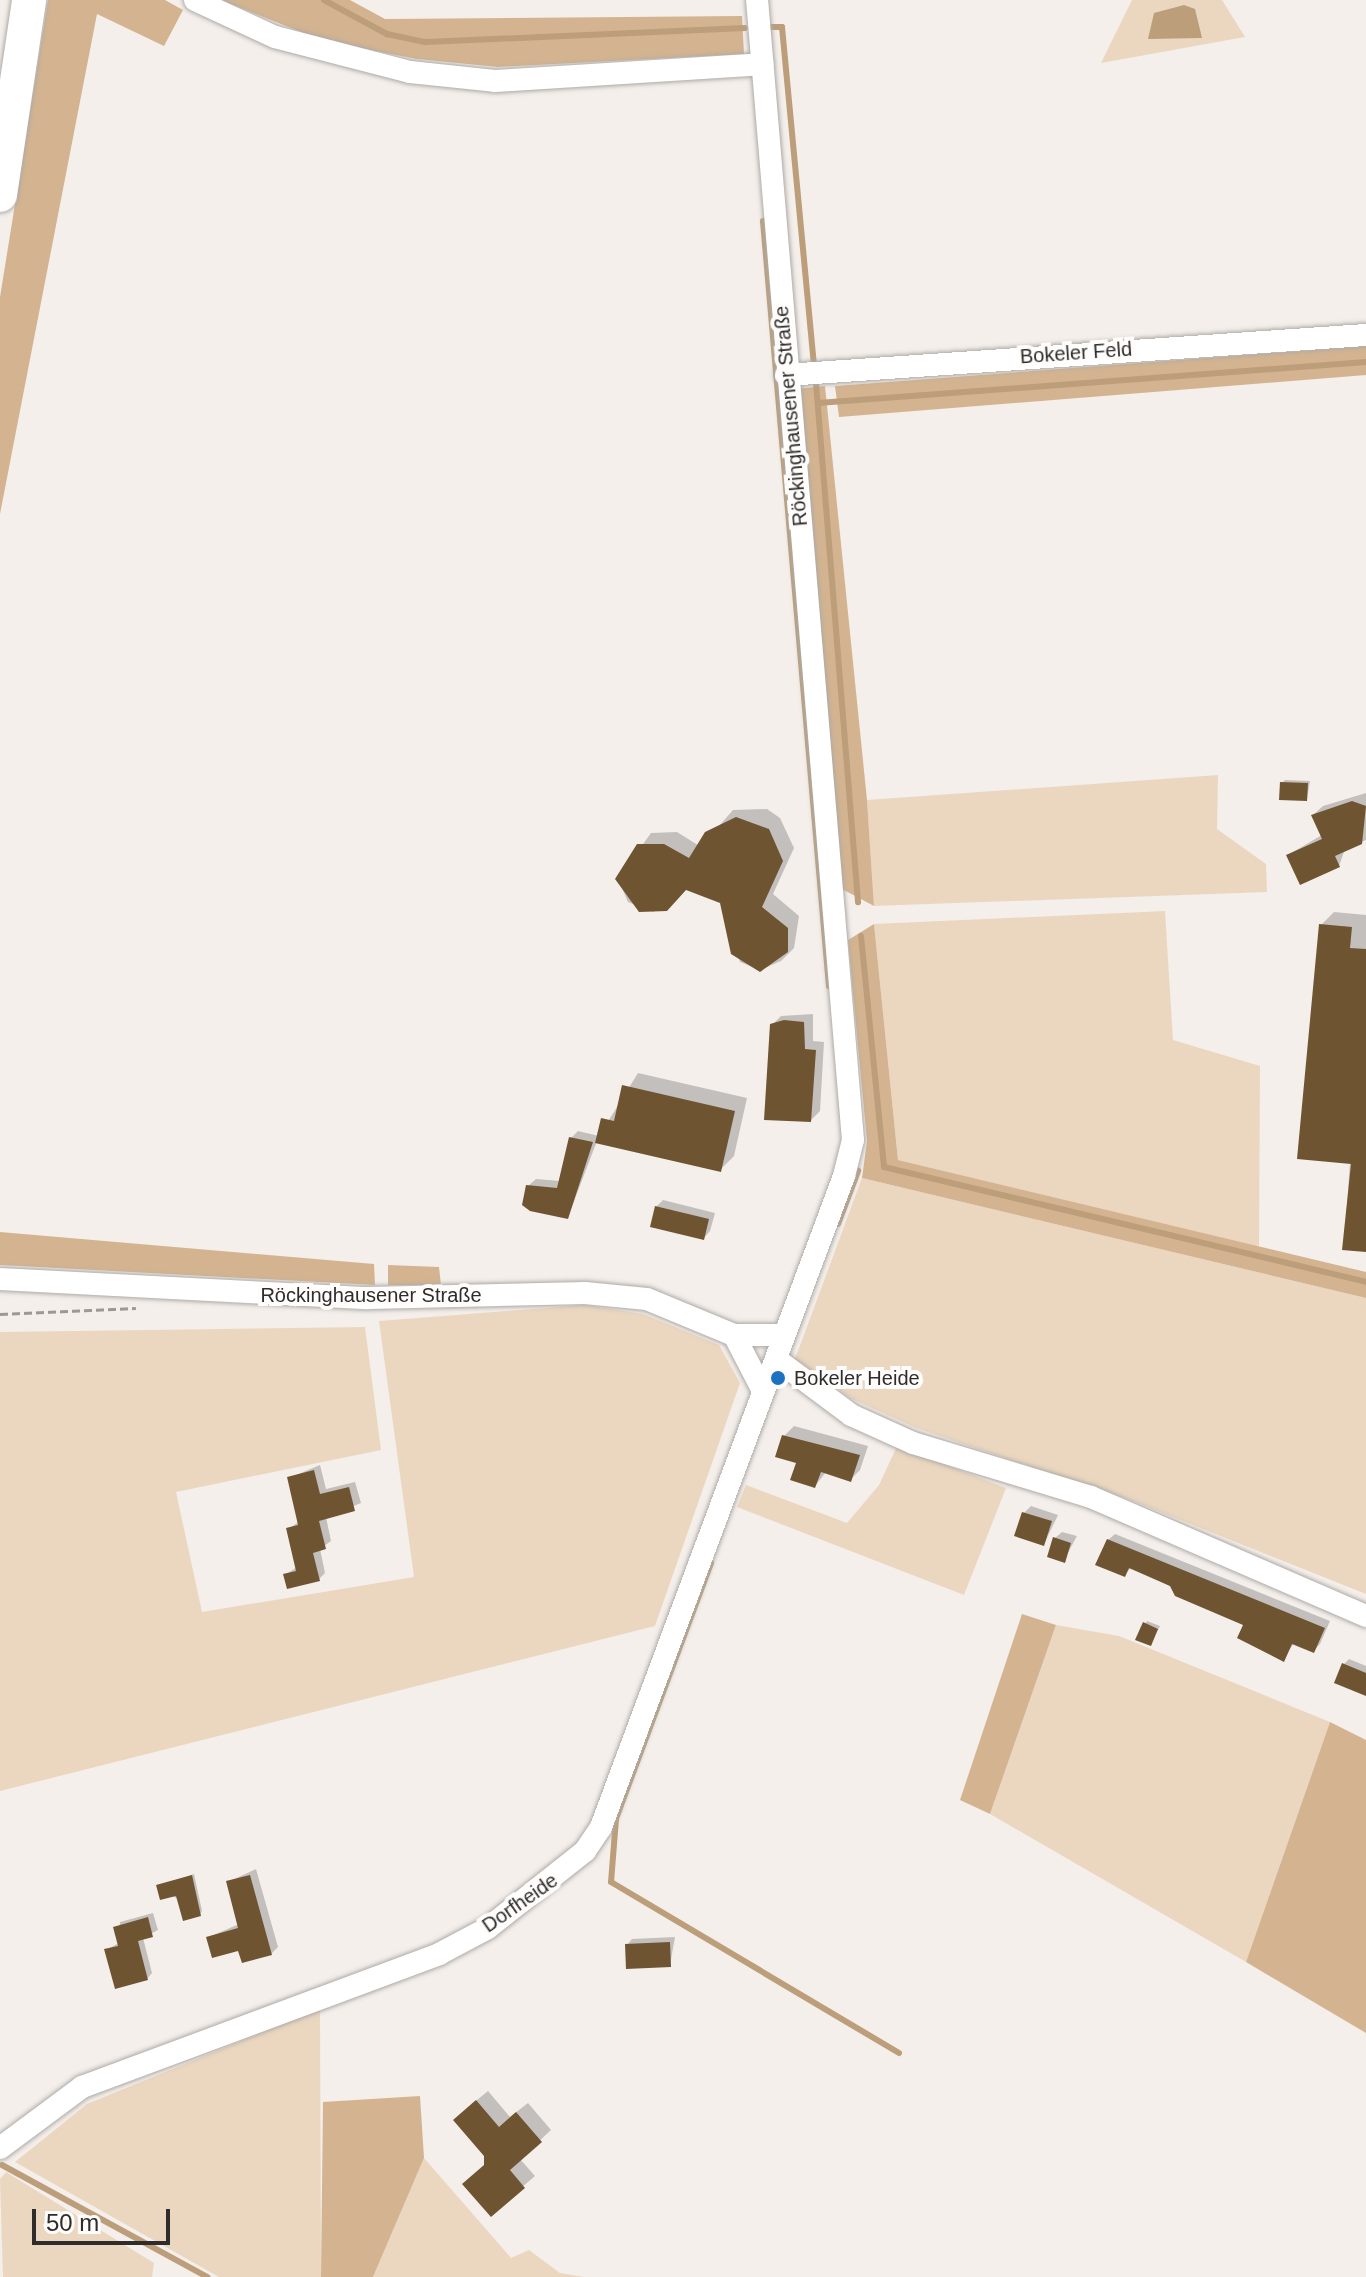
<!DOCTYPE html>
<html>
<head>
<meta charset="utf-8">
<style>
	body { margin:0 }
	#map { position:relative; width:1366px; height:2277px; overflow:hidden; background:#f4efeb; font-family:Arial,sans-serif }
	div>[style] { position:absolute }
	.green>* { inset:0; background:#ebd7c0 }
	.forest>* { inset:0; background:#d4b490 }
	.water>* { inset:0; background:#bc9e7a }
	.shadow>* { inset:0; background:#0003 }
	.stream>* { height:6px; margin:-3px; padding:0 3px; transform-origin:3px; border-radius:3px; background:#bc9e7a }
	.building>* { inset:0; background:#6f5432 }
	.path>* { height:3px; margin-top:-1.5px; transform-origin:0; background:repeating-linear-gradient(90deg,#9b9895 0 8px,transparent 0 12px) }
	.roads { filter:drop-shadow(0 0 2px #aeaaa6) drop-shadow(0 0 2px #aeaaa6) }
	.street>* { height:22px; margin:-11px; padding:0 11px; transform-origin:11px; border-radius:11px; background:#fff }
	.primary>* { height:34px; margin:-17px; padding:0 17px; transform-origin:17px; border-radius:17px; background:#fff }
	.dots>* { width:22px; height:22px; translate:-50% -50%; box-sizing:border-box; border:4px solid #fffdfb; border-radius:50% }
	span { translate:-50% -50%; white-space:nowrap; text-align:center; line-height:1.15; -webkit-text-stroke:8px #fffdfb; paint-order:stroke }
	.street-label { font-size:20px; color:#2e2d2b }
	.poi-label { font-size:20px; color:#2e2d2b }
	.left { translate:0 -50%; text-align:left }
	.scale { position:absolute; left:32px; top:2209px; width:138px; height:36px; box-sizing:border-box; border:4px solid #2e2d2b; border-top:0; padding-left:10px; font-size:24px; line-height:28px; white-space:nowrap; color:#2e2d2b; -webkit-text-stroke:6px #fffdfb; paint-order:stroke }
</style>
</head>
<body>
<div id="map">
	<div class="green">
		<div style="clip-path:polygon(1132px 0,1222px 0,1245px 37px,1101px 63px)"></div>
		<div style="clip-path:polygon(1218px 775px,1217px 829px,1266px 864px,1267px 892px,874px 906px,867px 800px)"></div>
		<div style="clip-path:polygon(1165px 911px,1173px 1040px,1260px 1066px,1259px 1247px,898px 1160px,874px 924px)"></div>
		<div style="clip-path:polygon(862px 1178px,1366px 1298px,1366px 1594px,1128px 1499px,916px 1428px,852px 1399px,795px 1359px)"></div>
		<div style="clip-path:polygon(585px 1305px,643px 1314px,719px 1345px,740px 1383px,655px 1626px,0 1791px,0 1332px,365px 1327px,381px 1450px,176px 1492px,202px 1612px,414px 1577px,379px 1321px)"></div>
		<div style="clip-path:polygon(897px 1446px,1006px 1488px,964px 1595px,737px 1507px,746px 1485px,847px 1523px,879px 1485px)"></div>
		<div style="clip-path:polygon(1056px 1625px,1119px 1636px,1330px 1722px,1246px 1962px,990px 1814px)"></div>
		<div style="clip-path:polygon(320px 2009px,321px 2277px,219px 2277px,15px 2162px,87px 2104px)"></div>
		<div style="clip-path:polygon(424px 2158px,511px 2258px,529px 2250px,560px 2273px,584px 2277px,373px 2277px)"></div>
		<div style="clip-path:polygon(6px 2172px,154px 2263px,152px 2277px,3px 2277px,0 2179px)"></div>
	</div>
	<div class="forest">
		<div style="clip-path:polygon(48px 0,165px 0,183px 10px,164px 46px,97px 14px,0 514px,0 297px)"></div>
		<div style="clip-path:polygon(221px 0,350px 0,385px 19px,742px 16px,744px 54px,498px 67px,417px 59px,324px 41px)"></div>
		<div style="clip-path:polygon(1366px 346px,1366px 375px,839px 417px,835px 386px)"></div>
		<div style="clip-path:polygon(825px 386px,867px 800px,874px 906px,840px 888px,795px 389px)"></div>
		<div style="clip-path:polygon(874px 924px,898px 1160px,1366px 1272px,1366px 1298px,862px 1178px,867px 1141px,848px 940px)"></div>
		<div style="clip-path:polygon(0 1232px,374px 1264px,375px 1285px,0 1265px)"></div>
		<div style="clip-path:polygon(388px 1265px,439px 1267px,441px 1285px,388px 1285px)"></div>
		<div style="clip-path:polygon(1022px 1614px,1056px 1625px,990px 1814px,960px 1800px)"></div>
		<div style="clip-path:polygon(1330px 1722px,1366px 1740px,1366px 2033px,1246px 1962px)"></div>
		<div style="clip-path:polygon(420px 2096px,424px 2158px,373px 2277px,321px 2277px,323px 2102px)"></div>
	</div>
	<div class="water">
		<div style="clip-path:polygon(1184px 5px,1195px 9px,1202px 38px,1148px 39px,1154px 13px)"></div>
	</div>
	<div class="shadow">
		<div style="clip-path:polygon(1310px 781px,1307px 799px,1282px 783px,1285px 780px)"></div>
		<div style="clip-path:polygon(1366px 793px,1366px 840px,1345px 849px,1339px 866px,1288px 855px,1322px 835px,1313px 815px,1323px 806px)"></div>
		<div style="clip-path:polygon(767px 809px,780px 818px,794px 848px,773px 894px,799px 916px,794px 948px,781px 961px,760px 970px,740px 962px,721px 902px,685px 888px,653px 912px,628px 902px,618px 879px,651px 833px,677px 832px,701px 847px,733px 810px)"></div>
		<div style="clip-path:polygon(1334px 912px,1366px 915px,1366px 1250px,1344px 1248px,1350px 1162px,1321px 925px)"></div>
		<div style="clip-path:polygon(813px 1014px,813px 1041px,824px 1042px,820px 1111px,811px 1120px,772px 1025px,781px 1016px)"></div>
		<div style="clip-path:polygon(638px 1073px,747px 1098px,734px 1156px,720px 1170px,597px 1141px,568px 1217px,528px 1186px,536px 1179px,560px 1181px,571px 1138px,578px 1131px,599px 1136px)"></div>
		<div style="clip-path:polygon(663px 1200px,715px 1213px,710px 1231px,704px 1238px,656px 1207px)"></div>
		<div style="clip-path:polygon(794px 1426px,868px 1446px,860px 1470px,850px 1480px,826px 1472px,815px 1486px,784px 1436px)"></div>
		<div style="clip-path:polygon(320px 1465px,326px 1489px,355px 1482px,361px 1503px,326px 1517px,331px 1541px,320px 1549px,325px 1573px,319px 1579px,285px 1575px,297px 1567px,288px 1529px,300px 1521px,289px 1478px)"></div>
		<div style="clip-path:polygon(1031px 1506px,1058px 1515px,1044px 1544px,1024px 1513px)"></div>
		<div style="clip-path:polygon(1062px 1532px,1077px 1536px,1064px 1560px,1055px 1538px)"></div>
		<div style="clip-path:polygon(1115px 1534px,1330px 1621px,1320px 1644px,1313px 1651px,1294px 1643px,1283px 1659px,1245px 1624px,1132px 1567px,1124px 1575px,1108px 1540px)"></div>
		<div style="clip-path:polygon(1147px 1621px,1160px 1626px,1151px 1644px,1145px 1624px)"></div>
		<div style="clip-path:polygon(1349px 1659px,1366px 1666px,1366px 1693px,1344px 1664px)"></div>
		<div style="clip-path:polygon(256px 1869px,278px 1947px,271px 1954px,209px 1937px,239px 1924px,228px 1882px)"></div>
		<div style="clip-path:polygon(194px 1874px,202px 1911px,200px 1914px,158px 1886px)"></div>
		<div style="clip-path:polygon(153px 1913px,158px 1930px,143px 1938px,152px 1973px,147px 1979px,106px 1950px,119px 1943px,120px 1922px)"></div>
		<div style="clip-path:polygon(675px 1937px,670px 1965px,627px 1945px,632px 1939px)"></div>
		<div style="clip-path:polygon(488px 2091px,510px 2117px,528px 2103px,551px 2130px,520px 2159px,535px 2176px,491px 2214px,486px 2155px,466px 2109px)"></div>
	</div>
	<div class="stream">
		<div style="left:324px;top:0;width:72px;rotate:28.4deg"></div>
		<div style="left:387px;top:34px;width:40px;rotate:12deg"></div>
		<div style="left:426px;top:42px;width:319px;rotate:-2.5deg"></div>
		<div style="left:769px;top:27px;width:13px"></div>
		<div style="left:782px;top:27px;width:338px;rotate:84.6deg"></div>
		<div style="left:763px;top:221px;width:768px;rotate:85.07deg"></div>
		<div style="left:816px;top:383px;width:521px;rotate:85.37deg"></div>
		<div style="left:818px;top:403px;width:550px;rotate:-4.28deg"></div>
		<div style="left:861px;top:936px;width:232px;rotate:84.3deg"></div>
		<div style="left:884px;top:1167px;width:496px;rotate:13.4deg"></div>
		<div style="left:838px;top:1224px;width:57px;rotate:-69.3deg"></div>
		<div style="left:711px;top:1563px;width:273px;rotate:110.4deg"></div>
		<div style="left:616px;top:1819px;width:63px;rotate:94.5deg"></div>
		<div style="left:611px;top:1882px;width:335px;rotate:30.7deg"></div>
		<div style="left:2px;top:2165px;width:234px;rotate:28.6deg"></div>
	</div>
	<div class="building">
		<div style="clip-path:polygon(1280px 782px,1308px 783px,1307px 801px,1279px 800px)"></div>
		<div style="clip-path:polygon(1352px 801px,1366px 806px,1362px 844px,1335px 856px,1340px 867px,1300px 885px,1286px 855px,1322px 839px,1311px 815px)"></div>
		<div style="clip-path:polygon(736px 817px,769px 829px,783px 861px,762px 907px,788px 928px,788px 952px,760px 972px,731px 954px,720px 903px,686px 890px,667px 911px,639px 912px,615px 879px,637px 844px,664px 844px,689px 858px,705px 832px)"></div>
		<div style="clip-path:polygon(1319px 924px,1352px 927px,1350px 948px,1366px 949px,1366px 1252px,1342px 1250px,1351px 1164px,1297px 1159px)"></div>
		<div style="clip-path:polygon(784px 1020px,804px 1022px,805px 1049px,816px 1050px,811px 1122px,764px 1120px,770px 1024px)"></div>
		<div style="clip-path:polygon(622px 1085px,735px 1111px,721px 1172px,595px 1143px,601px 1118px,614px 1121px)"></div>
		<div style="clip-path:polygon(569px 1137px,593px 1142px,568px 1219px,530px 1211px,522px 1205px,526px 1185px,557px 1188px)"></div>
		<div style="clip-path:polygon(655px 1206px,709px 1219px,704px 1240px,650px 1227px)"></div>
		<div style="clip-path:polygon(782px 1435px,860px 1455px,851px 1482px,821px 1472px,815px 1488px,790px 1480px,796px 1463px,775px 1457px)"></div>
		<div style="clip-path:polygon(314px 1470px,320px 1494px,349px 1487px,355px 1511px,319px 1521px,326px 1549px,313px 1553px,320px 1581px,287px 1589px,283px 1574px,296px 1571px,286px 1528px,298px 1525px,287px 1477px)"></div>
		<div style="clip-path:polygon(1022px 1512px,1052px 1521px,1044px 1546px,1014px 1536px)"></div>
		<div style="clip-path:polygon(1053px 1537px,1071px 1543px,1065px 1563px,1047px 1557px)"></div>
		<div style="clip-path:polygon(1107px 1539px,1325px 1628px,1314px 1653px,1292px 1644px,1284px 1662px,1237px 1638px,1243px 1625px,1175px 1596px,1170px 1586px,1129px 1568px,1125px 1577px,1095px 1565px)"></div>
		<div style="clip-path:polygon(1143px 1622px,1158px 1629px,1151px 1646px,1135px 1640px)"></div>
		<div style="clip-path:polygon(1342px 1663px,1366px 1673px,1366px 1696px,1334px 1683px)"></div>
		<div style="clip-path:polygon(192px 1875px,201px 1916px,183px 1921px,176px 1896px,160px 1900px,156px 1885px)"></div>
		<div style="clip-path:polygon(250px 1875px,272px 1955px,242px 1963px,238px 1951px,212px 1958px,206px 1937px,238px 1928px,226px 1881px)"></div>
		<div style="clip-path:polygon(148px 1917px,153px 1937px,138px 1941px,148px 1980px,115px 1989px,104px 1949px,118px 1946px,113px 1927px)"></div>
		<div style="clip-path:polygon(670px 1942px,671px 1967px,626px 1969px,625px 1944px)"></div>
		<div style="clip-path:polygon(476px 2100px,499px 2127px,516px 2112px,542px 2142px,510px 2170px,525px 2188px,491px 2217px,462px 2184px,484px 2165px,484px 2156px,453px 2120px)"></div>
	</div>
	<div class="path">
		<div style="left:0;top:1314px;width:136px;rotate:-2.5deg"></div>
	</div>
	<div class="roads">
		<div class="street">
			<div style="left:195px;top:0;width:88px;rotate:24.8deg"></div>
			<div style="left:275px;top:37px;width:139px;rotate:14.5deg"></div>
			<div style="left:410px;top:72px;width:85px;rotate:6deg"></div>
			<div style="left:495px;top:81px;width:268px;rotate:-3.6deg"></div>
			<div style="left:786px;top:375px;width:581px;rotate:-3.95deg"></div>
			<div style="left:0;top:1279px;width:368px;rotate:3deg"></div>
			<div style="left:368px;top:1298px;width:217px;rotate:-1.3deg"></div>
			<div style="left:585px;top:1293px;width:62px;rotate:5.5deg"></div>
			<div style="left:647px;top:1299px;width:94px;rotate:22.5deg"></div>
			<div style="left:734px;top:1335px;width:49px"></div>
			<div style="left:734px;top:1335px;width:61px;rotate:62.6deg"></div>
			<div style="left:776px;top:1359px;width:94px;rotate:36.7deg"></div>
			<div style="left:851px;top:1415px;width:68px;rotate:24.3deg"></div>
			<div style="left:913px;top:1443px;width:186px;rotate:16.9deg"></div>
			<div style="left:1091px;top:1497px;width:300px;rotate:23.4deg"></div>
			<div style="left:0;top:2148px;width:102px;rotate:-36.6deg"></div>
			<div style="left:82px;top:2087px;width:381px;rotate:-20.4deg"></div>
			<div style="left:439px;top:1954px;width:55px;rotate:-28deg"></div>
			<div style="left:488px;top:1928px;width:124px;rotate:-38.4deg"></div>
			<div style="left:585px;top:1851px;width:29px;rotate:-56deg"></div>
			<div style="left:601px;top:1827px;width:695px;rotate:-69.53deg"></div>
			<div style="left:844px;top:1176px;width:37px;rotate:-76deg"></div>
			<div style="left:853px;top:1140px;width:1144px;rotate:-94.81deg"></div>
		</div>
		<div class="primary">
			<div style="left:0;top:195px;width:197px;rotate:-81.5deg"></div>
		</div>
	</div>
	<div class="dots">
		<div style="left:778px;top:1378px;background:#1c72c0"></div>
	</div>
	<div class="street-label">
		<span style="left:1076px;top:353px;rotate:-4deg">Bokeler Feld</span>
		<span style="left:791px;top:416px;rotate:-95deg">Röckinghausener Straße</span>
		<span style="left:371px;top:1295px">Röckinghausener Straße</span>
		<span style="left:520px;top:1903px;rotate:-35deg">Dorfheide</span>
	</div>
	<div class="poi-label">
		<span class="left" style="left:794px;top:1378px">Bokeler Heide</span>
	</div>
	<div class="scale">50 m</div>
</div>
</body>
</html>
